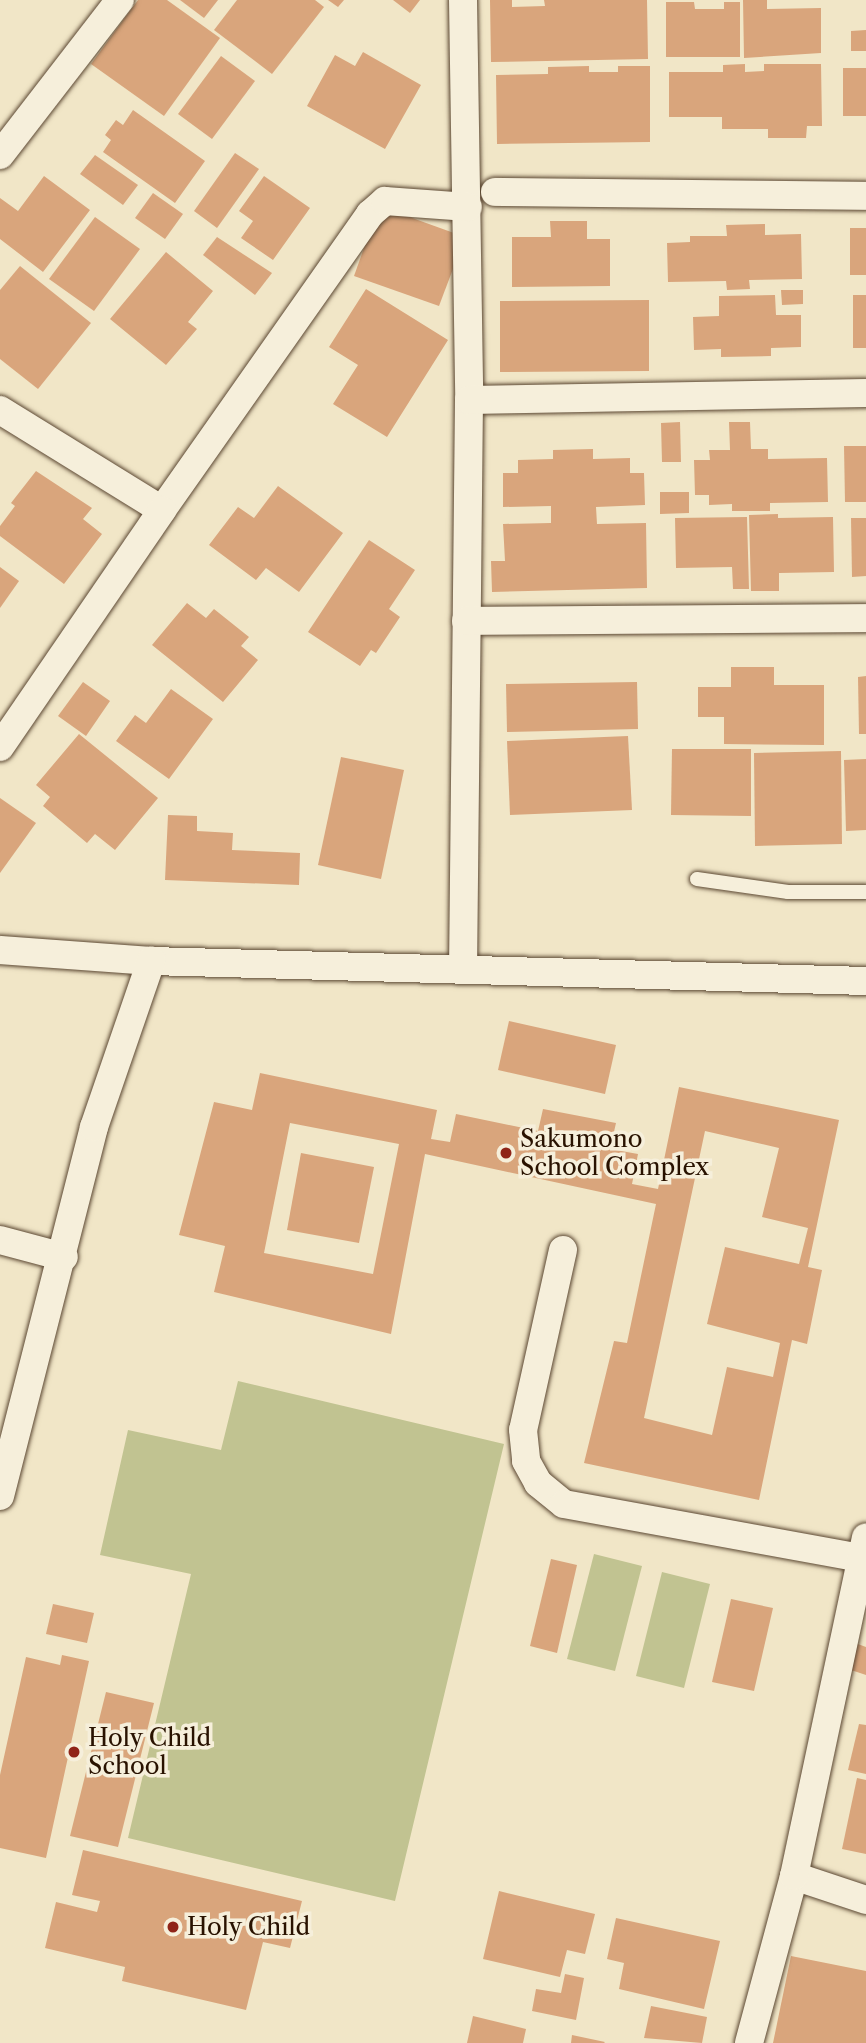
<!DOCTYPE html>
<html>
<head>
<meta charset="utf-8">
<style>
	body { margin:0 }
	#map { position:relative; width:866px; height:2043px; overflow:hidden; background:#f1e6c7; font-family:"Libre Caslon Text",serif }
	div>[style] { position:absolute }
	.green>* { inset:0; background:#c1c391 }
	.building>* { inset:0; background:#d9a57c }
	.roads { filter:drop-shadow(0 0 2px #5b4732) drop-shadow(0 0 2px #5b4732) }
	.lane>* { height:14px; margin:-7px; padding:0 7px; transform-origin:7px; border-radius:7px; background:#f6efdb }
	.street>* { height:28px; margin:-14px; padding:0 14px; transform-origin:14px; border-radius:14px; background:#f6efdb }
	.dots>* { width:19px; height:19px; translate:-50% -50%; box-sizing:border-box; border:4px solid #f6efdb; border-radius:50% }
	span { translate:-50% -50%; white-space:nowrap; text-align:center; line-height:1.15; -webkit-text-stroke:7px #f6efdb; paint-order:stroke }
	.poi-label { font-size:24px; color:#291200 }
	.left { translate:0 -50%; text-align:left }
</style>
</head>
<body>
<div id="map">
	<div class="green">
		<div style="clip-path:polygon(238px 1381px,504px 1444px,395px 1901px,128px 1838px,191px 1574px,100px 1555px,128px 1430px,221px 1450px)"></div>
		<div style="clip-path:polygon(594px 1554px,642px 1566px,615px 1671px,567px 1659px)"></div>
		<div style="clip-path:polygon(662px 1572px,710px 1584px,684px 1688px,636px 1676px)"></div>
	</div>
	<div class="building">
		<div style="clip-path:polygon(138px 0,167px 0,220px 38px,164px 116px,91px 64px)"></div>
		<div style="clip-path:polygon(180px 0,218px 0,204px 18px)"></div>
		<div style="clip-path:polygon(237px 0,315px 0,324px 7px,272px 74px,214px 30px)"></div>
		<div style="clip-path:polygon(328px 0,344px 0,338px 7px)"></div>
		<div style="clip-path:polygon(393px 0,420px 0,410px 13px)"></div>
		<div style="clip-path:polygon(490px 0,512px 0,512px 7px,545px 6px,544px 0,647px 0,648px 59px,491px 62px)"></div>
		<div style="clip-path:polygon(743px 0,767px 0,767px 9px,821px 8px,821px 53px,744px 58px)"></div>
		<div style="clip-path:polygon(666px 2px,694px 2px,695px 9px,724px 9px,724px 2px,740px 2px,740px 57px,666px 57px)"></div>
		<div style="clip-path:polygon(866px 30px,866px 51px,851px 51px,851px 31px)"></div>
		<div style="clip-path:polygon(363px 52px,421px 85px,385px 149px,307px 106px,335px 55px,355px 66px)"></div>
		<div style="clip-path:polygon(221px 56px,255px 81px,212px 139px,178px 114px)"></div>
		<div style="clip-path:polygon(745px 64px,745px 72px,764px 71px,764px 64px,821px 64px,822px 126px,807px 126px,806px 138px,768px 138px,768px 129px,722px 129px,722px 117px,669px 117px,669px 72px,723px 72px,723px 65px)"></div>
		<div style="clip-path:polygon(589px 66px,589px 72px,618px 72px,618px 66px,650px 66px,650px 142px,497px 144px,496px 75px,548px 74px,548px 67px)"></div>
		<div style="clip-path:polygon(843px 68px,866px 68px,866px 116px,843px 116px)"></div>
		<div style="clip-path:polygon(133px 110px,205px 161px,175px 203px,103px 152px,111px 140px,105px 135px,116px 120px,123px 125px)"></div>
		<div style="clip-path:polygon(235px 153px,259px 169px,217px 228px,194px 211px)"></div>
		<div style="clip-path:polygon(95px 155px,138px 185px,123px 205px,80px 174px)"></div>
		<div style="clip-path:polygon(44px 176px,90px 210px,43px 272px,0 239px,0 198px,18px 211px)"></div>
		<div style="clip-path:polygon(264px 176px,310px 208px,273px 260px,241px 238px,253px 221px,239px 211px)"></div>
		<div style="clip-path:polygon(153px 193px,183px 214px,165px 239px,135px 218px)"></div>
		<div style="clip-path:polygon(379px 206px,465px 237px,439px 306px,354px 276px)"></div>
		<div style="clip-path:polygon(95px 217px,140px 249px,94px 311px,49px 279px)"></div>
		<div style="clip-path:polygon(550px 221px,587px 221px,587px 239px,610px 239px,610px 286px,512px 287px,512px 237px,551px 237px)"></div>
		<div style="clip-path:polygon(765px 224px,765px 235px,801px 234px,802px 279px,749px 280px,750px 289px,727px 290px,726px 281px,668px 282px,667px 243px,690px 242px,690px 236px,727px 236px,726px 225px)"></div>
		<div style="clip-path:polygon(850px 228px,866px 228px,866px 275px,850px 275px)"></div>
		<div style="clip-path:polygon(217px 237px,272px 273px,255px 295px,203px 255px)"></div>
		<div style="clip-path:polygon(166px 252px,213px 291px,188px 322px,197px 329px,166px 365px,110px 319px)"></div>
		<div style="clip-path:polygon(20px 266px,91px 323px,38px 389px,0 359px,0 290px)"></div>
		<div style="clip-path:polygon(366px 289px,448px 340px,387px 437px,333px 404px,358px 365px,329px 347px)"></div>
		<div style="clip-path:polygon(781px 290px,803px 290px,803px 304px,782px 305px)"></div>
		<div style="clip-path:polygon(775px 295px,776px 315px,801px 315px,801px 347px,771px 348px,771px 356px,721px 357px,721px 349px,694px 350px,693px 317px,719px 316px,719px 296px)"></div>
		<div style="clip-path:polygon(853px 295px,866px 295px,866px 348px,853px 348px)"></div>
		<div style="clip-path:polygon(649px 300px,649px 371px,500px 372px,500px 301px)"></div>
		<div style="clip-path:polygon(680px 422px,681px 462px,662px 462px,661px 423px)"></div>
		<div style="clip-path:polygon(729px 422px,750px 422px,751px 449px,768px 449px,768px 459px,827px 458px,828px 502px,770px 503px,770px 511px,732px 511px,732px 504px,709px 505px,709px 495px,695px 495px,694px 460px,710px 460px,709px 450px,730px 450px)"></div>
		<div style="clip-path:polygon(844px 446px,866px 446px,866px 502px,845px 502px)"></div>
		<div style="clip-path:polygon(593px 449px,593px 459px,630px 458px,630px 473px,644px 473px,645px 505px,596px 507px,597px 524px,646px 523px,647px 588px,492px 592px,491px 561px,505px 561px,503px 524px,551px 523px,551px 506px,503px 507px,503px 473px,518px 473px,518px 460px,553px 459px,553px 450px)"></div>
		<div style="clip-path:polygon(36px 471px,92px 508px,83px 519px,102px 534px,64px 584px,0 536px,0 526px,15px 506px,11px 503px)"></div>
		<div style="clip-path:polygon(278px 486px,343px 533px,299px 592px,266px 568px,256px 580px,209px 545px,238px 507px,254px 518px)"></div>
		<div style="clip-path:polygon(660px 492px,689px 492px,689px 513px,660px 514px)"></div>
		<div style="clip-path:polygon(778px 514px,778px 518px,833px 517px,834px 572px,779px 573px,779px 591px,751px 591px,749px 515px)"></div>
		<div style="clip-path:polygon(747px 517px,749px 589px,733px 589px,732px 567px,676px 568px,675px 518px)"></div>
		<div style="clip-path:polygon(851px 518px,866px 518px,866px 576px,852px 577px)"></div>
		<div style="clip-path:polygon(369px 540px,415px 570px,389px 609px,400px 617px,376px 653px,371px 650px,360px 666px,308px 632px)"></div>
		<div style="clip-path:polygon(0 567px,19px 581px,0 608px)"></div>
		<div style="clip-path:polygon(187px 603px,206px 618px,214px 609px,249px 637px,241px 646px,258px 660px,223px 702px,152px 645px)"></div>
		<div style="clip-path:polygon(731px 667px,774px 667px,774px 685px,824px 685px,824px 745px,724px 744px,724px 717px,698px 717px,698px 687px,731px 687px)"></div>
		<div style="clip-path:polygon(866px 676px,866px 734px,859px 734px,858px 677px)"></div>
		<div style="clip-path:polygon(83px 682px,110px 701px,86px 736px,58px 716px)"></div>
		<div style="clip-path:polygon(637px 682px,638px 729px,507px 732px,506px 684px)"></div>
		<div style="clip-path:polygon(171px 689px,213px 719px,169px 779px,116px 741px,135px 715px,146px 723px)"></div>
		<div style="clip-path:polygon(79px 734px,158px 798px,115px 850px,95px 834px,87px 843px,43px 806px,50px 797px,36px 785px)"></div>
		<div style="clip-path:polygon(628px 736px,632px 810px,510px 815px,507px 741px)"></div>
		<div style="clip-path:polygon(672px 749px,751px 749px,751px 816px,671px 815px)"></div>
		<div style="clip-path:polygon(841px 751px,842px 844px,755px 846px,754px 753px)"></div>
		<div style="clip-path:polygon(341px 757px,404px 770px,381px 879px,318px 865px)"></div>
		<div style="clip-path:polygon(866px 759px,866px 830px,846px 831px,844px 760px)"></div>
		<div style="clip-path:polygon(0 798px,36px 823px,0 873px)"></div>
		<div style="clip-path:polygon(168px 815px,197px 816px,197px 831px,233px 833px,232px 850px,300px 853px,299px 885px,165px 880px)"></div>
		<div style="clip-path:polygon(509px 1021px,616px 1045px,605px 1094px,498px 1070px)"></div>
		<div style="clip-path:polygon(evenodd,260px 1073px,437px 1110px,431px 1139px,450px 1142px,456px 1114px,538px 1131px,543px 1109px,616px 1123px,610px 1149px,638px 1154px,632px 1184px,658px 1189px,679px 1087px,839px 1120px,808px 1267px,822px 1270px,807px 1344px,792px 1340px,759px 1500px,584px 1463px,614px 1341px,627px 1343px,656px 1204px,425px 1154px,391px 1334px,214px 1292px,225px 1246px,179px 1235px,214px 1102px,252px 1110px,260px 1073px,290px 1123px,399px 1144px,373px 1274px,264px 1253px,290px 1123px,260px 1073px,705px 1131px,779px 1148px,762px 1217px,808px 1228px,799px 1264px,725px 1247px,707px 1324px,780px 1343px,773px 1377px,727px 1367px,712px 1435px,644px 1418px,705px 1131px)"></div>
		<div style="clip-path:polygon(301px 1153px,374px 1167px,359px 1243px,287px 1230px)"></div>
		<div style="clip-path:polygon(551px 1559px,577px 1565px,557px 1653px,530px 1646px)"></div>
		<div style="clip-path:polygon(731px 1599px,773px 1608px,754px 1691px,712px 1682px)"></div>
		<div style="clip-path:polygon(53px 1604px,94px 1613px,87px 1643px,46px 1634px)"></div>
		<div style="clip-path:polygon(855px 1643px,866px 1647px,866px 1675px,845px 1668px)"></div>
		<div style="clip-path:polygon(62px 1655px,89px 1661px,46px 1858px,0 1848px,0 1775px,26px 1657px,60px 1665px)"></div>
		<div style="clip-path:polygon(106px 1692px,154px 1703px,118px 1847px,70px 1836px)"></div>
		<div style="clip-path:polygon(859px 1724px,866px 1725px,866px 1774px,848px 1770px)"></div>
		<div style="clip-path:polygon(857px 1778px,866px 1780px,866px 1854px,842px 1849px)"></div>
		<div style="clip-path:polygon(83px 1850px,302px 1901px,290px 1948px,263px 1942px,246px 2010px,122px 1981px,125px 1967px,45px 1948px,56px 1902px,97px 1912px,100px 1901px,72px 1895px)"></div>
		<div style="clip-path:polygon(499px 1891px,595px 1914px,585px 1954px,567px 1950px,560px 1977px,483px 1959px)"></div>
		<div style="clip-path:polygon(616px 1918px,720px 1941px,704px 2009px,619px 1989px,624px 1963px,607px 1959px)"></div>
		<div style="clip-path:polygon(791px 1956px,866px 1971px,866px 2043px,773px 2043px)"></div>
		<div style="clip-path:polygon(565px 1974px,584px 1978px,576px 2020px,532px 2011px,536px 1989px,561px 1993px)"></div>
		<div style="clip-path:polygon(651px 2006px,707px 2017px,702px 2043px,644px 2038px)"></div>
		<div style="clip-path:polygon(473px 2016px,526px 2029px,523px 2043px,467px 2043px)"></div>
		<div style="clip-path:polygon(572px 2035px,605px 2042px,604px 2043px,571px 2043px)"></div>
	</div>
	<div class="roads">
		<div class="lane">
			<div style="left:697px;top:879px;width:92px;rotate:8.1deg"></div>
			<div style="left:788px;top:892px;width:78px"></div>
		</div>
		<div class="street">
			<div style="left:463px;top:0;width:400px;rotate:89.1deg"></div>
			<div style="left:469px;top:400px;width:570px;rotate:90.6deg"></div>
			<div style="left:0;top:155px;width:196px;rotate:-52.3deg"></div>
			<div style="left:495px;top:192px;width:371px;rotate:0.6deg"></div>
			<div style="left:469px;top:400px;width:397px;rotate:-1deg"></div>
			<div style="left:0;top:410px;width:190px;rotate:31.7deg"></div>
			<div style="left:162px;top:510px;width:362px;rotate:-54.9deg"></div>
			<div style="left:370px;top:214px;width:20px;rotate:-41deg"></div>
			<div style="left:385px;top:201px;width:83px;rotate:4.1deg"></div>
			<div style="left:466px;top:621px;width:400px;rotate:-0.4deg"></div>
			<div style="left:0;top:747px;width:287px;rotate:-55.6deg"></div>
			<div style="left:0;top:950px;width:151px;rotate:4.2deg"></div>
			<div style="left:151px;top:961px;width:715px;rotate:1.6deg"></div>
			<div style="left:0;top:1240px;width:66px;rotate:14.9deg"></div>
			<div style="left:563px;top:1250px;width:184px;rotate:102.5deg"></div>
			<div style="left:523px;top:1430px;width:31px;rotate:84deg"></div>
			<div style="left:526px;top:1461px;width:25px;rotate:61deg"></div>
			<div style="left:538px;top:1483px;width:33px;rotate:39deg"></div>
			<div style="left:564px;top:1504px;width:303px;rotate:10.3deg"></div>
			<div style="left:0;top:1496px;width:381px;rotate:-75.7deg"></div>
			<div style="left:94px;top:1127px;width:176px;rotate:-71deg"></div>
			<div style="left:794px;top:1876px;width:76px;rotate:18.4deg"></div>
			<div style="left:749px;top:2043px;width:173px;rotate:-74.9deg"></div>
			<div style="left:794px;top:1876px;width:346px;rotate:-78deg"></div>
		</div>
	</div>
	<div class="dots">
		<div style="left:506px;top:1153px;background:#8f2418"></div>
		<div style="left:74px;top:1752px;background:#8f2418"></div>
		<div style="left:173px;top:1927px;background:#8f2418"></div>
	</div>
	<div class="poi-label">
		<span class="left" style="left:520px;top:1153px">Sakumono<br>School Complex</span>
		<span class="left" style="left:88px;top:1752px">Holy Child<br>School</span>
		<span class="left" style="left:187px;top:1927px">Holy Child</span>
	</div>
</div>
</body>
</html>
